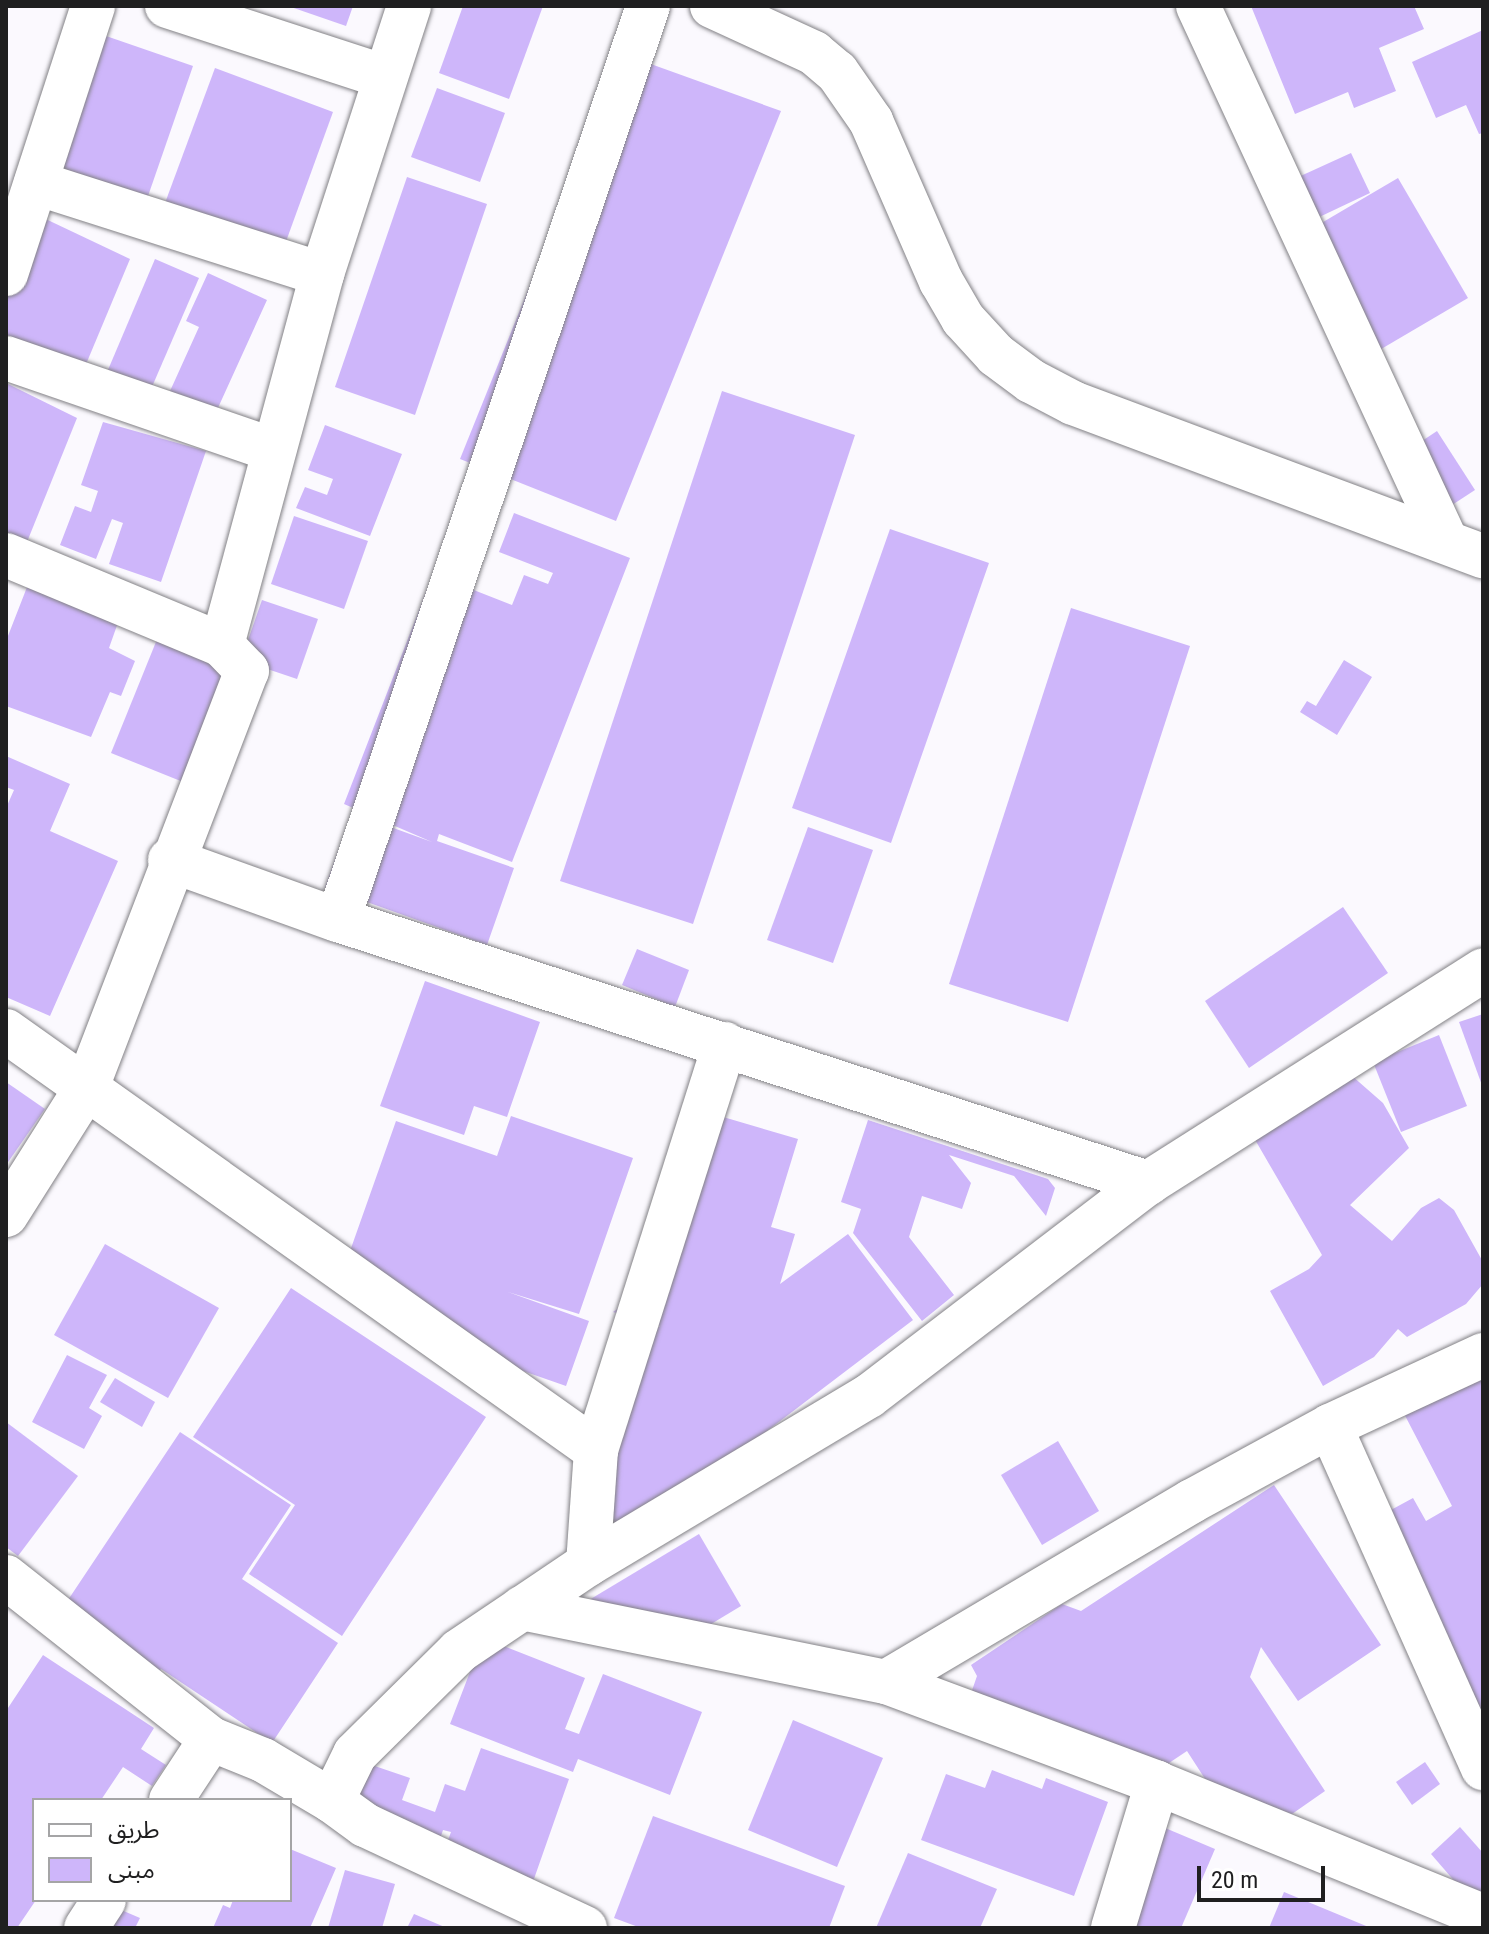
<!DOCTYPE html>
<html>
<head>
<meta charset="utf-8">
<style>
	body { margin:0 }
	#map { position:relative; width:1489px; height:1934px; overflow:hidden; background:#fbf9fe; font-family:"Roboto Condensed","Noto Sans Arabic",sans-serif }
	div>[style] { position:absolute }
	.building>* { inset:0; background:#ceb6fa }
	.roads { filter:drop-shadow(0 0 2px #828185) drop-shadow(0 0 2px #828185) }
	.minor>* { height:44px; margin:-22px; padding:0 22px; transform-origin:22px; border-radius:22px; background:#fff }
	span { translate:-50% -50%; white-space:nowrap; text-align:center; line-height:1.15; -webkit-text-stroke:6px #fff; paint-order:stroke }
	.frame { position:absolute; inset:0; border:8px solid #1f1f20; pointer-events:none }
	.legend { position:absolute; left:32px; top:1798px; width:260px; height:104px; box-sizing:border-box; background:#fff; border:2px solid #a5a5a6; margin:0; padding:10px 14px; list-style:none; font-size:24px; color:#1f1f20 }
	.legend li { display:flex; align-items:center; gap:16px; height:40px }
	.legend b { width:40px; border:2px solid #a5a5a6 }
	.scale { position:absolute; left:1197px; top:1866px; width:128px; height:36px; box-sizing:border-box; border:4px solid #1f1f20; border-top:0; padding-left:10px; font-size:24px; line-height:28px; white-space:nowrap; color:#1f1f20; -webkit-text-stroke:6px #fff; paint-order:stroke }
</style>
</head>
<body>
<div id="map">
	<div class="building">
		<div style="clip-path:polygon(288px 6px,353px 6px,346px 26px)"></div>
		<div style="clip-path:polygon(463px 6px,543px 6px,509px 99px,439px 73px)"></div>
		<div style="clip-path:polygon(1251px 6px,1414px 6px,1424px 29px,1379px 48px,1396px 91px,1354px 108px,1348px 92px,1295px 114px)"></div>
		<div style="clip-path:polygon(80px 27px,193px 66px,147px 199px,28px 158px)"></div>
		<div style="clip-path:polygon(1483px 30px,1483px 133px,1479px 134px,1466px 105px,1436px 118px,1412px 62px)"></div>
		<div style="clip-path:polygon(623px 54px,781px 111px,616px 521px,460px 459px)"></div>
		<div style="clip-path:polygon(215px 68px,333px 112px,284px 247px,165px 203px)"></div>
		<div style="clip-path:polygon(437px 88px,505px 113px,480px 182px,411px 157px)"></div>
		<div style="clip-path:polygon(1351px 153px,1370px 193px,1313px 220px,1294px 179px)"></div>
		<div style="clip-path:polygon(407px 177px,487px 204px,415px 415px,335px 387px)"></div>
		<div style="clip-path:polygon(1398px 178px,1468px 298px,1371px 355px,1301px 235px)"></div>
		<div style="clip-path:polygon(14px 204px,130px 259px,79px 381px,6px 350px,6px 224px)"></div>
		<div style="clip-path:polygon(155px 259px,199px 278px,145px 403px,102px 384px)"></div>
		<div style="clip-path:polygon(208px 273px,267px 300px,207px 432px,161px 411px,199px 327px,186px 321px)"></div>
		<div style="clip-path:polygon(6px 383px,77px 418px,27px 542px,6px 533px)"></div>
		<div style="clip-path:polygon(722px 391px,855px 435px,693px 924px,560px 881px)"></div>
		<div style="clip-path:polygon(103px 422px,206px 451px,161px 582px,109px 564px,123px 523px,112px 519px,96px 559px,60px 545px,75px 506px,91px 512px,98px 491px,81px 485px)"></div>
		<div style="clip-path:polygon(325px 425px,402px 454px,370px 536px,296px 508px,305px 487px,327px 495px,333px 479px,308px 470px)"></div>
		<div style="clip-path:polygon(1437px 431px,1475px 490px,1452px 505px,1413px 447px)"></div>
		<div style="clip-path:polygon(514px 513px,630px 558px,512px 862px,439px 834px,437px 841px,514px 868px,487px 945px,325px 887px,352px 813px,432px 842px,344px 804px,433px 574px,512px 605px,524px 575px,548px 584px,553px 573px,499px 552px)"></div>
		<div style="clip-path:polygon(294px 516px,368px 541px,344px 609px,271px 584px)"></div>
		<div style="clip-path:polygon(890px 529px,989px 563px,891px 843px,792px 808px)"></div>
		<div style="clip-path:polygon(29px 582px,120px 617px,109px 648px,135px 661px,121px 696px,110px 692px,91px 737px,6px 706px,6px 641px)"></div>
		<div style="clip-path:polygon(262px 600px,318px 619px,297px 679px,241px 660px)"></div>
		<div style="clip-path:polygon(1071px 608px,1190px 646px,1068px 1022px,949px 984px)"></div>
		<div style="clip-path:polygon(162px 627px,232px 661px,188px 784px,111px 753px)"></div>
		<div style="clip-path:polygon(1344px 660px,1372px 677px,1337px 735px,1300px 712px,1307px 701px,1316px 706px)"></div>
		<div style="clip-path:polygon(6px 756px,70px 784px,50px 831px,118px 861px,50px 1016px,6px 997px,6px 808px,14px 790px,6px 787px)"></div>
		<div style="clip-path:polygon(808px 827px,873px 850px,833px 963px,767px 940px)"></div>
		<div style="clip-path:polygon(1343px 907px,1388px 973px,1249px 1068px,1205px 1001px)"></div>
		<div style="clip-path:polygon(637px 949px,689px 970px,675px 1007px,622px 985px)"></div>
		<div style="clip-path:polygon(425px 981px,540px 1022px,507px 1117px,474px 1106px,464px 1135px,380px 1106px)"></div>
		<div style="clip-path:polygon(1483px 1014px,1483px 1088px,1459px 1022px)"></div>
		<div style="clip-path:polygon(1439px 1035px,1467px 1106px,1401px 1132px,1373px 1062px)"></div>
		<div style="clip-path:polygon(1351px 1075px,1383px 1103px,1409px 1148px,1350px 1205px,1392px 1241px,1421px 1208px,1439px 1198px,1454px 1210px,1483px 1262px,1483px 1284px,1466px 1304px,1407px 1337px,1398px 1329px,1374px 1357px,1323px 1386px,1270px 1291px,1309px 1269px,1322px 1255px,1250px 1131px)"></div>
		<div style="clip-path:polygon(6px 1082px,45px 1109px,6px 1165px)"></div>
		<div style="clip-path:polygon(713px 1114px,798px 1139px,771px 1227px,795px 1234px,780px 1284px,848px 1234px,913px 1320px,626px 1538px,583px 1481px,626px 1353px,660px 1326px,613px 1312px,628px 1301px)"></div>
		<div style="clip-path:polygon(511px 1116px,633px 1158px,579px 1314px,508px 1292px,589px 1321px,566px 1386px,432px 1339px,338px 1285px,396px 1121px,497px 1156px)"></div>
		<div style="clip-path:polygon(868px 1120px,1048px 1179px,1055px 1188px,1046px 1216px,1014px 1176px,949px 1155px,971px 1183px,962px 1209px,922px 1196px,909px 1237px,954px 1295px,922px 1321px,853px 1233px,861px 1209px,841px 1202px)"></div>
		<div style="clip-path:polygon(105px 1244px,219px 1308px,168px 1398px,54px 1335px)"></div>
		<div style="clip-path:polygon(291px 1288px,486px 1417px,342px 1636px,249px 1574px,295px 1505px,193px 1437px)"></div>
		<div style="clip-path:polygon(67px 1355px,107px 1375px,89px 1408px,102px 1416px,84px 1449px,32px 1422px)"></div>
		<div style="clip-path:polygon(1483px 1360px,1483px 1789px,1378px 1588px,1386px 1584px,1378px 1517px,1413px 1498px,1426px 1521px,1452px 1506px,1399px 1404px)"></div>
		<div style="clip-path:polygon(115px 1378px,155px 1402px,142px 1427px,100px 1402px)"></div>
		<div style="clip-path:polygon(6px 1422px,78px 1476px,18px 1556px,6px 1547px)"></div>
		<div style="clip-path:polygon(180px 1432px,291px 1505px,242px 1579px,338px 1643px,272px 1743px,161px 1669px,154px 1679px,58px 1615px)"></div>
		<div style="clip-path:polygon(1058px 1441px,1099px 1511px,1042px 1545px,1001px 1475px)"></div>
		<div style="clip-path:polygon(1274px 1485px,1381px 1645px,1298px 1701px,1261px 1647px,1250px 1677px,1325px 1791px,1292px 1814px,1209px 1785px,1187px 1751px,1163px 1767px,969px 1699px,977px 1676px,971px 1665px,1062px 1604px,1081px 1611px)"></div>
		<div style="clip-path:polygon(699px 1534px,741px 1606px,663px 1653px,589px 1600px)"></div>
		<div style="clip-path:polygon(483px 1638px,585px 1678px,565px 1729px,579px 1734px,603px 1674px,702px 1712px,670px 1795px,578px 1759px,573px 1772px,450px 1724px)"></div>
		<div style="clip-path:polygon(43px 1655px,154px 1728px,141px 1749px,166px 1765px,152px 1786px,123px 1767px,101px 1800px,34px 1800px,36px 1900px,17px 1928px,6px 1928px,6px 1711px)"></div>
		<div style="clip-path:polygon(793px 1720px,883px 1758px,837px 1867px,748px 1830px)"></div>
		<div style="clip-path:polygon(481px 1748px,569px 1779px,528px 1896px,439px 1865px,451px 1832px,443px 1830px,433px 1860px,337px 1826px,360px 1761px,410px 1778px,402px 1800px,435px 1812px,445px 1784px,465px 1791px)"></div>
		<div style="clip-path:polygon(1425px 1762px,1440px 1784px,1412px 1805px,1396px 1782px)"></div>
		<div style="clip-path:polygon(992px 1770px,1042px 1789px,1046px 1778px,1108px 1802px,1074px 1896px,921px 1840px,946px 1774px,985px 1788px)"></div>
		<div style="clip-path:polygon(653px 1816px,845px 1886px,829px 1928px,641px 1928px,614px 1918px)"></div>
		<div style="clip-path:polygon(1151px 1822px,1215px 1849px,1181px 1928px,1125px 1928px)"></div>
		<div style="clip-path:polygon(1460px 1827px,1483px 1853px,1483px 1900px,1476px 1906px,1431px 1854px)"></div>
		<div style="clip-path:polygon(290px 1849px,336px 1868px,310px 1928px,213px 1928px,223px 1905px,230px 1908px,233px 1900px,290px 1900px)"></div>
		<div style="clip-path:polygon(908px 1853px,997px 1889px,980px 1928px,876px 1928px)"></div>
		<div style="clip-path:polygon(345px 1870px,395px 1884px,382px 1928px,328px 1928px)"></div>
		<div style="clip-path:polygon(1284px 1892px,1371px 1928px,1269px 1928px)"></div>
		<div style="clip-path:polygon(119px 1909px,140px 1918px,135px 1928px,110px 1928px)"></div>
		<div style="clip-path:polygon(414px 1914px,447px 1928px,407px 1928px)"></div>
	</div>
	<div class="roads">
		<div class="minor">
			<div style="left:167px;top:6px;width:229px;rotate:18deg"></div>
			<div style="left:712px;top:6px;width:112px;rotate:24.7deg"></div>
			<div style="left:814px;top:53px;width:30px;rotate:40deg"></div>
			<div style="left:837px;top:72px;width:60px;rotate:55.2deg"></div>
			<div style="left:871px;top:121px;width:175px;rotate:66.4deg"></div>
			<div style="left:941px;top:281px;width:44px;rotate:59.9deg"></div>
			<div style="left:963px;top:319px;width:49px;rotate:47.5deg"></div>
			<div style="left:996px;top:355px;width:44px;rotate:36.6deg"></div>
			<div style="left:1031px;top:381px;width:47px;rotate:27.6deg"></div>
			<div style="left:1073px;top:403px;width:438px;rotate:20.5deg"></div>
			<div style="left:1198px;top:6px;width:590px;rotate:65.13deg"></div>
			<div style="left:36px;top:183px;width:300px;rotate:17.7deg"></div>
			<div style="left:6px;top:274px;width:282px;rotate:-72deg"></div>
			<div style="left:6px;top:358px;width:280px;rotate:19deg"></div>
			<div style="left:6px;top:555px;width:234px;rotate:22.6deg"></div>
			<div style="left:170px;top:860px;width:178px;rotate:19.7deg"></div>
			<div style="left:338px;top:920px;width:852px;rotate:17.99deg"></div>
			<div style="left:338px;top:920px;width:965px;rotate:-71.26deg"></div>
			<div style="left:6px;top:1031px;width:724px;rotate:35.38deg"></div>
			<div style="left:596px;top:1450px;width:114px;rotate:94deg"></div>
			<div style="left:6px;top:1215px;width:151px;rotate:-57.7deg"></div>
			<div style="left:87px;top:1087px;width:446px;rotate:-69deg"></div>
			<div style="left:247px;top:671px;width:36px;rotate:-134deg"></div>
			<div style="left:222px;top:645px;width:384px;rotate:-74.9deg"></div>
			<div style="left:322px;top:274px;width:282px;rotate:-72deg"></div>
			<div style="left:1330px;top:1426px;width:375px;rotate:65.9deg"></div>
			<div style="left:596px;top:1450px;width:426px;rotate:-72.4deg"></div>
			<div style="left:6px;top:1577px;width:261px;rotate:38.3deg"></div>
			<div style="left:211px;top:1739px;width:56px;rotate:22deg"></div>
			<div style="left:263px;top:1760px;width:80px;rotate:30.7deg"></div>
			<div style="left:332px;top:1801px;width:52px;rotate:-63.9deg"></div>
			<div style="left:355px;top:1754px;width:146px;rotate:-44.7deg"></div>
			<div style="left:459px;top:1651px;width:156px;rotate:-34deg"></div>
			<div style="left:588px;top:1564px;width:327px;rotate:-30.9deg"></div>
			<div style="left:869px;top:1396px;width:351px;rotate:-37.4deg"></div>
			<div style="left:1148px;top:1183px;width:397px;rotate:-32.4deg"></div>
			<div style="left:522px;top:1608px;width:371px;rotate:11.5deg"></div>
			<div style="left:886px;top:1682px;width:289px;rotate:20.4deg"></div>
			<div style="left:1157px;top:1783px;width:352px;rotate:22.2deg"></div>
			<div style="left:886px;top:1682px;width:356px;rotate:-30.6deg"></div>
			<div style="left:1192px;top:1501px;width:157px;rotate:-28.5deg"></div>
			<div style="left:1330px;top:1426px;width:169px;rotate:-24.9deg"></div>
			<div style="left:171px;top:1800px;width:73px;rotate:-56.7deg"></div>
			<div style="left:332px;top:1801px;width:41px;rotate:36deg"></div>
			<div style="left:365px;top:1825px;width:243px;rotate:25.1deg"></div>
			<div style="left:86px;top:1928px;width:33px;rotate:-57deg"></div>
			<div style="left:1113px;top:1928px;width:152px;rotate:-73.1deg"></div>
		</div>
	</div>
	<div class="frame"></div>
	<ul class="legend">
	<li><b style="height:10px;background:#fff"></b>طريق</li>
	<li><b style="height:22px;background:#ceb6fa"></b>مبنى</li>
	</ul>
	<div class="scale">20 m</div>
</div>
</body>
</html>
